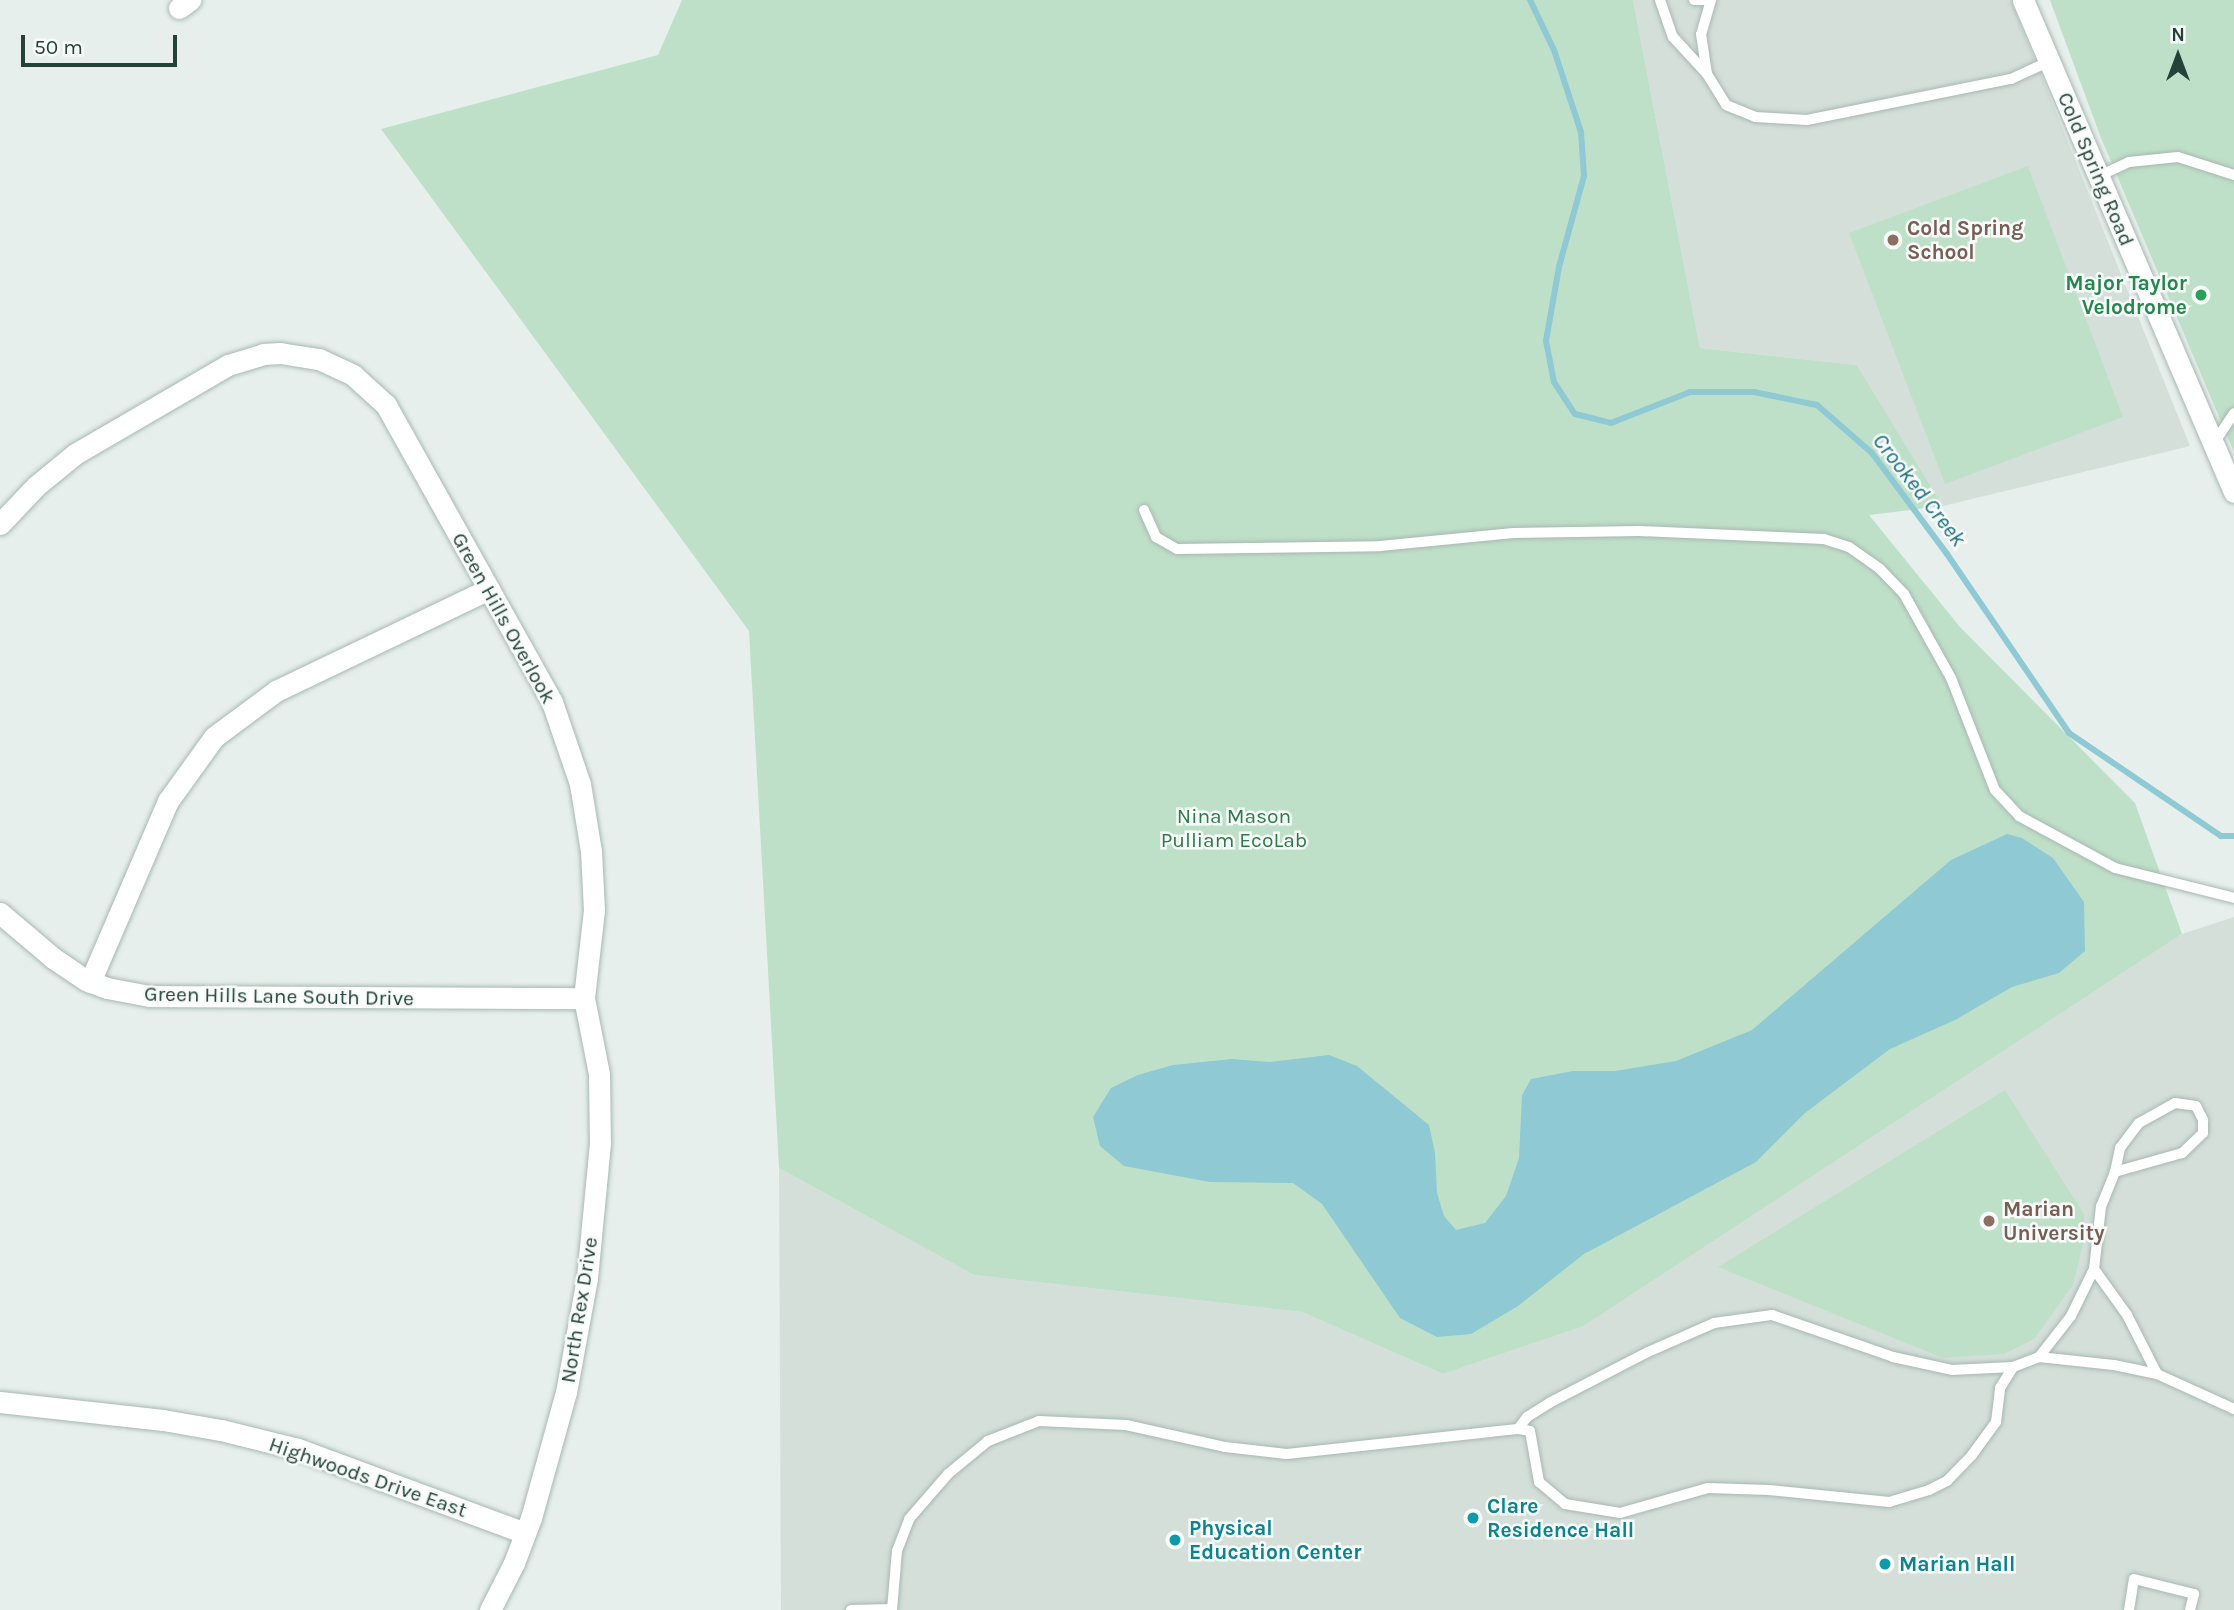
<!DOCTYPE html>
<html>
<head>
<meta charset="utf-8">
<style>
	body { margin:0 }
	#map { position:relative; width:2234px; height:1610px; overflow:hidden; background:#e6efeb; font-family:Karla,sans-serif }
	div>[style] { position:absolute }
	.built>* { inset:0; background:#d4dfda }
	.green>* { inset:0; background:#bfe0c8 }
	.water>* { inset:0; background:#8ec9d4 }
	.stream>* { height:6px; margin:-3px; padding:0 3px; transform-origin:3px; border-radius:3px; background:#8ec9d4 }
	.roads { filter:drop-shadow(0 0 2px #a8b8b2) drop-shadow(0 0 2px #a8b8b2) }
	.lane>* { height:10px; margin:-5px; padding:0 5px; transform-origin:5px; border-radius:5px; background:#fff }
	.street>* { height:21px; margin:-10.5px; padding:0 10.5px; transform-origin:10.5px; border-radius:10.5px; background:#fff }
	.secondary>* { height:21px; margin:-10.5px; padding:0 10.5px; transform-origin:10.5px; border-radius:10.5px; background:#fff }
	.dots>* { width:19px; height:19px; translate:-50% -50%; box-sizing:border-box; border:4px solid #f7fbf9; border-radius:50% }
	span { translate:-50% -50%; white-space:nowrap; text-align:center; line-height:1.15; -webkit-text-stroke:5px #f7fbf9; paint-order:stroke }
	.street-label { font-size:21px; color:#24423a }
	.education-label { font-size:21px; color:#785e54; font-weight:700 }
	.left { translate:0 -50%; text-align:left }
	.leisure-label { font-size:21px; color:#27864d; font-weight:700 }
	.right { translate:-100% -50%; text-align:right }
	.park-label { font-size:21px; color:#2d7a4b }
	.culture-label { font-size:21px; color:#0d838f; font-weight:700 }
	.water-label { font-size:23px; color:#1c6f80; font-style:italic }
	.north { position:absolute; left:2143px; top:21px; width:70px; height:70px; -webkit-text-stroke:5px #f7fbf9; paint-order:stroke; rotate:0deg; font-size:19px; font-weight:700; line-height:28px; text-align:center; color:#24423a }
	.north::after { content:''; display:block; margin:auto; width:24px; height:32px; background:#24423a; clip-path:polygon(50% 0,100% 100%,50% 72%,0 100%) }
	.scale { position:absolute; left:21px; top:35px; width:156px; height:32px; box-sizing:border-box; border:4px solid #24423a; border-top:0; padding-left:9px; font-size:21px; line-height:24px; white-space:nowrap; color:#24423a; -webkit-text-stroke:5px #f7fbf9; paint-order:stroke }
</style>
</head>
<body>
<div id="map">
	<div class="built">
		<div style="clip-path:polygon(1633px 0,2011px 0,2190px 446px,1943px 506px,1857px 365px,1700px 348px)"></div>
		<div style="clip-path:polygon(2234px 917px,2234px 1610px,781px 1610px,779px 1168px,974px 1275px,1302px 1312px,1443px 1374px,1584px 1326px,2182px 934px)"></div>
	</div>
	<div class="green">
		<div style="clip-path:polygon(682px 0,1633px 0,1700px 348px,1857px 365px,1943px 506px,1869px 515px,1960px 627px,2135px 803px,2182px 934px,1584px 1326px,1443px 1374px,1302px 1312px,974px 1275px,779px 1168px,749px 631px,381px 129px,658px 55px)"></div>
		<div style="clip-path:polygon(2050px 0,2234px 0,2234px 452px,2101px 138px)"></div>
		<div style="clip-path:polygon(2028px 166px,2123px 417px,1945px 484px,1849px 233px)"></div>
		<div style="clip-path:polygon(2005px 1090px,2084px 1214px,2084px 1240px,2073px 1285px,2034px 1339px,2004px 1354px,1943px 1358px,1718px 1267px)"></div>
	</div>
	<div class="water">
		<div style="clip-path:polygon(2007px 834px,2022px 838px,2053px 858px,2084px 902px,2085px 951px,2059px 973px,2012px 987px,1955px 1020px,1890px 1049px,1805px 1113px,1756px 1162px,1584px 1254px,1518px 1306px,1471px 1334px,1437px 1337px,1400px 1318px,1322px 1204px,1293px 1183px,1210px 1182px,1124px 1166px,1100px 1146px,1093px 1117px,1111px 1088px,1138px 1075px,1173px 1065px,1232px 1059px,1269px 1062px,1329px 1055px,1357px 1066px,1429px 1125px,1435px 1153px,1437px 1193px,1444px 1216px,1456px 1230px,1485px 1223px,1506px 1196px,1519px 1158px,1522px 1095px,1531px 1079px,1573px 1071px,1615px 1071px,1676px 1061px,1752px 1030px,1951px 860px)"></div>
	</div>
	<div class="stream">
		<div style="left:1530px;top:0;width:55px;rotate:64.4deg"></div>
		<div style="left:1554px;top:50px;width:86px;rotate:71.8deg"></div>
		<div style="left:1581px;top:132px;width:44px;rotate:86.1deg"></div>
		<div style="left:1584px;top:176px;width:94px;rotate:105.4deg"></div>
		<div style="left:1559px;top:267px;width:75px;rotate:100deg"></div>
		<div style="left:1546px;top:341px;width:42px;rotate:79deg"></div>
		<div style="left:1554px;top:382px;width:38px;rotate:57deg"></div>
		<div style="left:1575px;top:414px;width:37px;rotate:14deg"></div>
		<div style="left:1611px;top:423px;width:85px;rotate:-21.4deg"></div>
		<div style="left:1690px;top:392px;width:64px"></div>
		<div style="left:1754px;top:392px;width:64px;rotate:11.7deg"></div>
		<div style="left:1817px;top:405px;width:73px;rotate:41.1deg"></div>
		<div style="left:1872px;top:453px;width:126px;rotate:53.4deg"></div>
		<div style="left:1947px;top:554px;width:217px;rotate:55.7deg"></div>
		<div style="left:2069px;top:733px;width:184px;rotate:34.1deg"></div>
		<div style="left:2221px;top:836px;width:13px"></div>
	</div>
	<div class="roads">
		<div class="lane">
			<div style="left:1660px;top:0;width:39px;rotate:71deg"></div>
			<div style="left:1673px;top:37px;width:50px;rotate:47.4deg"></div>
			<div style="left:1694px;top:0;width:17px"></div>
			<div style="left:1711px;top:0;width:35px;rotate:106deg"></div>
			<div style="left:1701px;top:34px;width:40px;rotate:81.5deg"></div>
			<div style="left:1707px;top:74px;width:36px;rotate:58deg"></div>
			<div style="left:1726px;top:105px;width:31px;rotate:22deg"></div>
			<div style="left:1755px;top:117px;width:52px;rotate:3.3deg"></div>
			<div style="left:1807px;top:120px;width:208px;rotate:-11.4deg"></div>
			<div style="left:2011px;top:79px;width:41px;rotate:-24.7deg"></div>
			<div style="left:2099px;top:176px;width:33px;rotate:-25deg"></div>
			<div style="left:2129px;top:162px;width:49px;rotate:-5.8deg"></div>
			<div style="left:2178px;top:157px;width:59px;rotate:17.8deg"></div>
			<div style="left:2214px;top:443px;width:36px;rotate:-56deg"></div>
			<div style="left:1144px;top:510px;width:30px;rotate:66deg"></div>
			<div style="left:1156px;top:537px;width:24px;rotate:30deg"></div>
			<div style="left:1177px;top:549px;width:203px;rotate:-0.8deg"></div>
			<div style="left:1380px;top:546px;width:134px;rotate:-5.6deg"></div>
			<div style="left:1513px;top:533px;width:126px;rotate:-0.9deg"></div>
			<div style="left:1639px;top:531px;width:185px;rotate:2.5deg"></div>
			<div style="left:1824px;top:539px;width:26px;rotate:18deg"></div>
			<div style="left:1849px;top:547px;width:38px;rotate:35deg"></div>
			<div style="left:1880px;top:569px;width:35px;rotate:46deg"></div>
			<div style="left:1904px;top:594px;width:96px;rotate:60.8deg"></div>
			<div style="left:1951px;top:678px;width:120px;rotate:68.6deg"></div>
			<div style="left:1995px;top:790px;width:35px;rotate:47deg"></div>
			<div style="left:2019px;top:816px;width:109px;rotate:28.4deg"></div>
			<div style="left:2115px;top:868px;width:123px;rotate:14.1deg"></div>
			<div style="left:2115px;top:1172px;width:25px;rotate:-78deg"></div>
			<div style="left:2120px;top:1148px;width:31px;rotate:-53deg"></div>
			<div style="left:2139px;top:1123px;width:41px;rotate:-29.1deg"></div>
			<div style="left:2175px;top:1103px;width:21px;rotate:8deg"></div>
			<div style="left:2196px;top:1106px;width:16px;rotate:63deg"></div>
			<div style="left:2203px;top:1120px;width:13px;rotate:90deg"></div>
			<div style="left:2203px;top:1133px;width:29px;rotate:136deg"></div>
			<div style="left:2182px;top:1153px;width:70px;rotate:164.2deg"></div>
			<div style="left:2115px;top:1172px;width:37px;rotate:112deg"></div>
			<div style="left:2101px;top:1206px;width:63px;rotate:96.3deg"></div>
			<div style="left:2094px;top:1269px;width:57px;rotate:54.3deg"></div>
			<div style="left:2127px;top:1315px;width:66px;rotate:63deg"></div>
			<div style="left:2157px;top:1374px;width:85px;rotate:24.4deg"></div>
			<div style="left:2039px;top:1357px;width:52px;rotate:-52deg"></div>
			<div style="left:2071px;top:1316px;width:52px;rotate:-63.9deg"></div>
			<div style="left:1518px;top:1429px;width:15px;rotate:-53deg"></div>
			<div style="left:1527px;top:1417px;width:26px;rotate:-32deg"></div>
			<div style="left:1549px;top:1403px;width:111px;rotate:-27.3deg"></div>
			<div style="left:1648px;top:1352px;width:72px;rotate:-23.7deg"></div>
			<div style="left:1714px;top:1323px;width:59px;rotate:-7.9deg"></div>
			<div style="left:1772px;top:1315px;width:128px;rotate:19.1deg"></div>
			<div style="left:1893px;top:1357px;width:60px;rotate:12.4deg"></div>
			<div style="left:1952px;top:1370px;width:61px;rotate:-2.8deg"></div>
			<div style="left:2013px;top:1367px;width:28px;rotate:-21deg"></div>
			<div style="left:2039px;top:1357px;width:75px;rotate:6.1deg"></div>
			<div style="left:2114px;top:1365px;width:44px;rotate:11.8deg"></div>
			<div style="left:851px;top:1610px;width:41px;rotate:-1.4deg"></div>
			<div style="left:892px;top:1610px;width:59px;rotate:-85.2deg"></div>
			<div style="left:897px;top:1551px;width:34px;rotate:-69deg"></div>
			<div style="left:909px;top:1519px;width:60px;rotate:-49.1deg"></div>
			<div style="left:948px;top:1474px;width:52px;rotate:-39.5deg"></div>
			<div style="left:988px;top:1441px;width:55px;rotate:-21.4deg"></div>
			<div style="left:1039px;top:1421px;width:87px;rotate:2.6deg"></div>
			<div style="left:1126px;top:1425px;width:101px;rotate:12.5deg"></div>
			<div style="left:1225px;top:1447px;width:62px;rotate:6.4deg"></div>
			<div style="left:1287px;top:1454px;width:232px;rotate:-6.2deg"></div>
			<div style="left:1518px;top:1429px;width:12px;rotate:9deg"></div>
			<div style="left:1530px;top:1431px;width:52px;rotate:80deg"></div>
			<div style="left:1539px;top:1482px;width:34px;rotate:40deg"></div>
			<div style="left:1565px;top:1504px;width:56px;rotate:9.3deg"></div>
			<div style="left:1620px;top:1513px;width:91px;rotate:-15.9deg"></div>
			<div style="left:1708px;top:1488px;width:61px;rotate:1.9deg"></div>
			<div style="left:1769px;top:1490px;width:121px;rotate:5.7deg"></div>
			<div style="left:1889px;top:1502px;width:42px;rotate:-16.7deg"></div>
			<div style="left:1929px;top:1490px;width:20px;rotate:-27deg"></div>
			<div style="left:1947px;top:1481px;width:36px;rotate:-46deg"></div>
			<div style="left:1972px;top:1455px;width:41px;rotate:-54deg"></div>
			<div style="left:1996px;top:1422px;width:34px;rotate:-83deg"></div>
			<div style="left:2000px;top:1388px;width:25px;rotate:-58deg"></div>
			<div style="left:2129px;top:1610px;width:31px;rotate:-81deg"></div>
			<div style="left:2134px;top:1579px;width:62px;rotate:14deg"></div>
			<div style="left:2194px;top:1594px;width:16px;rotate:104deg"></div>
		</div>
		<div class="street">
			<div style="left:179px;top:8px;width:14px;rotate:-36deg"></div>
			<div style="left:0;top:524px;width:52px;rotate:-46.5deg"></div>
			<div style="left:36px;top:486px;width:50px;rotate:-39.4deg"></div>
			<div style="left:75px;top:454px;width:177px;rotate:-30.2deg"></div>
			<div style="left:228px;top:365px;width:37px;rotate:-17deg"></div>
			<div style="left:263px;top:354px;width:17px;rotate:-3deg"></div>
			<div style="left:280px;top:353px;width:39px;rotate:9deg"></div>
			<div style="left:319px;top:359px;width:38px;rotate:25deg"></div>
			<div style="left:353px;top:375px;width:45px;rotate:42.3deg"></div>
			<div style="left:386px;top:405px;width:340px;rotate:60.8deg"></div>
			<div style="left:552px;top:702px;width:87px;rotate:71.1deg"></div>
			<div style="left:580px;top:784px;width:68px;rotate:80.7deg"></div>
			<div style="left:591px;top:851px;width:59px;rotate:87.1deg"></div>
			<div style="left:594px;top:910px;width:89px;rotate:96.5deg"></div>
			<div style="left:584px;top:998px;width:77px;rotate:78.8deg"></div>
			<div style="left:599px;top:1074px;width:69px;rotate:89.2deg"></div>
			<div style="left:600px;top:1143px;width:136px;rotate:95.5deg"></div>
			<div style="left:587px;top:1278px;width:116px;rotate:100.4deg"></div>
			<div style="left:566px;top:1392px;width:131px;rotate:105.5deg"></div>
			<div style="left:531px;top:1518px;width:48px;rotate:110.7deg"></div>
			<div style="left:514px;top:1563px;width:53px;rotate:117.1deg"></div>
			<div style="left:0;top:913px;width:70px;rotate:40.3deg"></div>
			<div style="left:53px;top:958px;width:40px;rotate:34deg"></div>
			<div style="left:86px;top:980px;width:22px;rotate:21deg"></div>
			<div style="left:107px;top:988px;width:43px;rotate:10.8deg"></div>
			<div style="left:149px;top:996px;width:435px;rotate:0.3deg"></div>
			<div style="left:90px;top:982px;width:197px;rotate:-66.7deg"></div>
			<div style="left:168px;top:801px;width:79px;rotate:-54.3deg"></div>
			<div style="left:214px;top:737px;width:77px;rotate:-36.6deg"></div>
			<div style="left:276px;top:691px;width:236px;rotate:-25.6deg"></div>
			<div style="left:0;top:1402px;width:164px;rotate:6.3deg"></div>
			<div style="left:163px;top:1420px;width:59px;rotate:9.8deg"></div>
			<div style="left:221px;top:1430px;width:79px;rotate:13.9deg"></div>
			<div style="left:298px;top:1449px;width:242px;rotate:20.3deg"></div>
		</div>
		<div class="secondary">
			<div style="left:2023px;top:0;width:535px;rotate:66.79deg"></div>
		</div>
	</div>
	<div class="dots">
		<div style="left:1893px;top:240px;background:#8d6e63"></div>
		<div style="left:2201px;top:295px;background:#2e9e5b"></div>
		<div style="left:1989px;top:1221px;background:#8d6e63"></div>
		<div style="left:1473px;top:1518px;background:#0f9aa8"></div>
		<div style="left:1175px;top:1540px;background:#0f9aa8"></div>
		<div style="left:1885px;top:1564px;background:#0f9aa8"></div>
	</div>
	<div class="street-label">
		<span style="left:2096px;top:169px;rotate:67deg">Cold Spring Road</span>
		<span style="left:504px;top:618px;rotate:61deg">Green Hills Overlook</span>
		<span style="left:279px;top:996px;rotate:1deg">Green Hills Lane South Drive</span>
		<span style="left:579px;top:1310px;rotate:-81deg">North Rex Drive</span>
		<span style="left:368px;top:1477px;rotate:19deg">Highwoods Drive East</span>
	</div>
	<div class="education-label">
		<span class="left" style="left:1907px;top:240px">Cold Spring<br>School</span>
		<span class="left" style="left:2003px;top:1221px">Marian<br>University</span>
	</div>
	<div class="leisure-label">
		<span class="right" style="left:2187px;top:295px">Major Taylor<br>Velodrome</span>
	</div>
	<div class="park-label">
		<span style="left:1234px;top:828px">Nina Mason<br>Pulliam EcoLab</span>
	</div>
	<div class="culture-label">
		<span class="left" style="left:1487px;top:1518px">Clare<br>Residence Hall</span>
		<span class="left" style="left:1189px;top:1540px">Physical<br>Education Center</span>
		<span class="left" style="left:1899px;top:1564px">Marian Hall</span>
	</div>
	<div class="water-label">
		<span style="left:1919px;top:490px;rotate:52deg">Crooked Creek</span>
	</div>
	<div class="north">N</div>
	<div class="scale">50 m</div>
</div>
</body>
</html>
